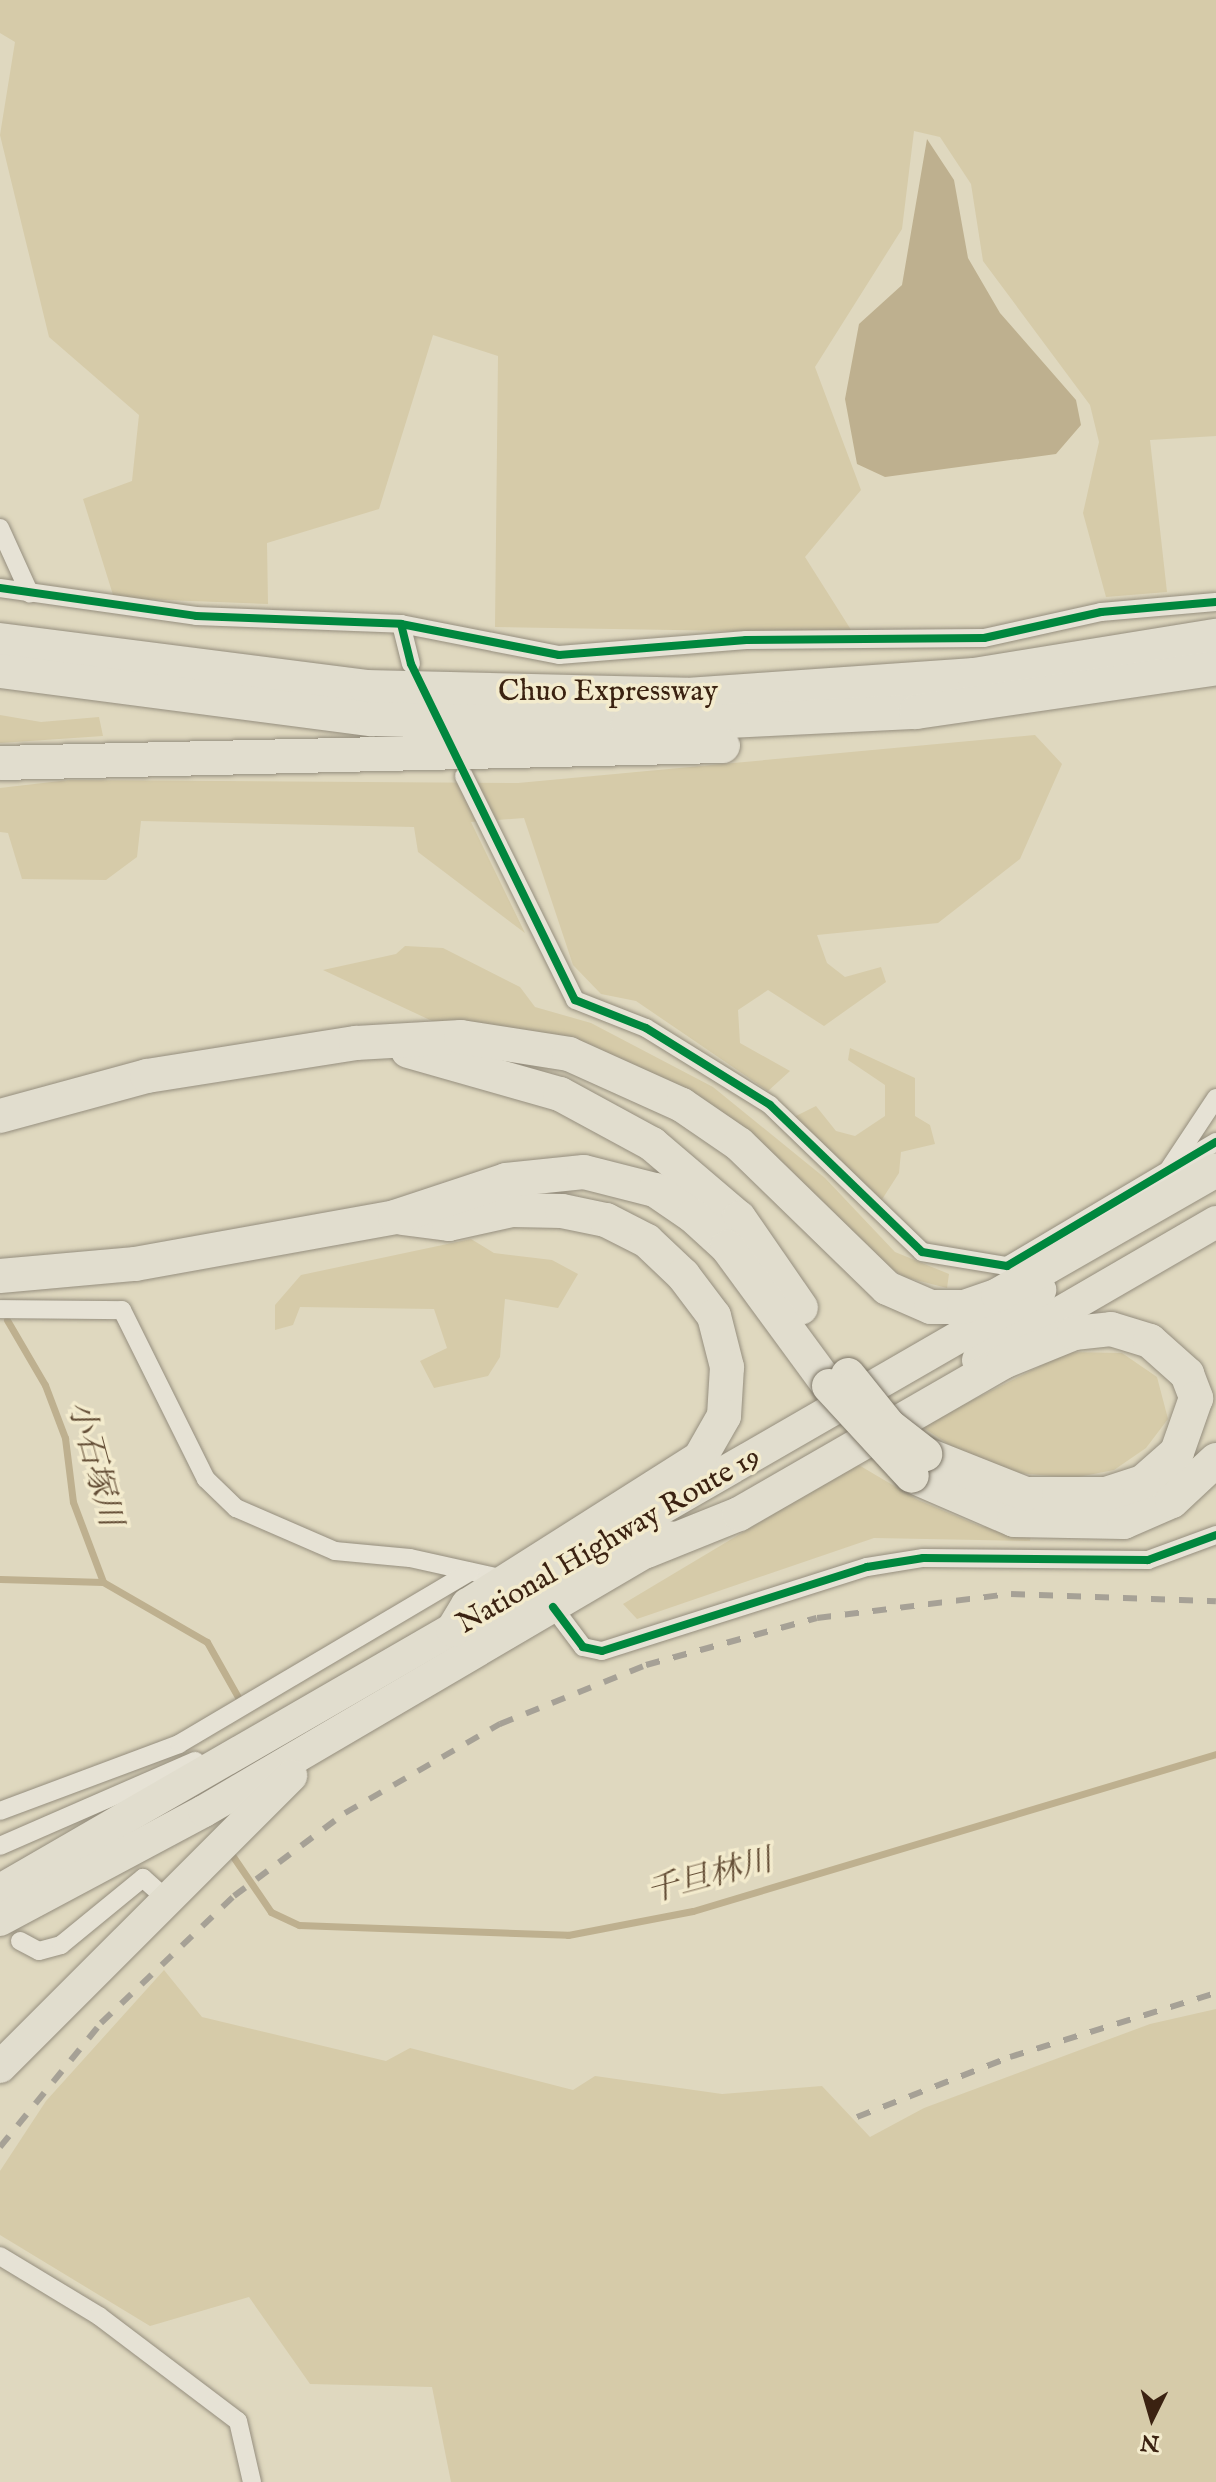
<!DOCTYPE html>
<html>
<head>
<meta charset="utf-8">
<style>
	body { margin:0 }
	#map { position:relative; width:1216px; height:2482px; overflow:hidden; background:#dfd8bf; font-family:"IM FELL English","Noto Serif JP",serif }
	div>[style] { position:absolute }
	.green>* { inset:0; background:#d6cba9 }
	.water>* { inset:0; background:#beb08f }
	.stream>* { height:7px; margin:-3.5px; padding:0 3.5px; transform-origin:3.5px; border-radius:3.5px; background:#beb08f }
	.roads { filter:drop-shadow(0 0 2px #958e7e) drop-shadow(0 0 2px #958e7e) }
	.minor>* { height:18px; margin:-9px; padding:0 9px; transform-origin:9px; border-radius:9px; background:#e6e2d5 }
	.trunk>* { height:32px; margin:-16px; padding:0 16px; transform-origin:16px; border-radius:16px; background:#e1ddce }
	.motorway>* { height:34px; margin:-17px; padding:0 17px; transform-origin:17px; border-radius:17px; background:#e1ddce }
	.rail>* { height:6px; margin-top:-3px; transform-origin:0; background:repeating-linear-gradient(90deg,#a6a196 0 14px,transparent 0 28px) }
	.bridges { filter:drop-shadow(0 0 2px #7d7667) drop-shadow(0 0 2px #7d7667) }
	.motorway-bridge>* { height:34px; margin:-17px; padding:0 17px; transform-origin:17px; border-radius:17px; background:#e1ddce }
	.cycleway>* { height:8px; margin:-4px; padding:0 4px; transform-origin:4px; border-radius:4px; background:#00873e }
	span { translate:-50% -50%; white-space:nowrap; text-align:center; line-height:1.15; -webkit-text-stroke:7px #f3ebcd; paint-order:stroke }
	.street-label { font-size:30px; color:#3b2211 }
	.water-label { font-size:32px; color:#644e36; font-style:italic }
	.north { position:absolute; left:1112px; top:2378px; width:80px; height:80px; -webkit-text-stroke:6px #f3ebcd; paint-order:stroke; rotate:185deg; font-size:22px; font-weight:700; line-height:32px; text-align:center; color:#3b2211 }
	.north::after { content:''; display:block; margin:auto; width:28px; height:36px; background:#3b2211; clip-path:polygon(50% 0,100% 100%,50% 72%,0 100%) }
</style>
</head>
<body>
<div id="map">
	<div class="green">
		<div style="clip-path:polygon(0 0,1216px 0,1216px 436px,1150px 440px,1167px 592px,1106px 597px,1083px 513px,1099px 442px,1090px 405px,983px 261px,971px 184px,940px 137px,914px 131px,902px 229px,815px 367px,861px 490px,805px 557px,853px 633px,495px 627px,498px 356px,433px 335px,379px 509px,267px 543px,268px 604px,114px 598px,83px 499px,132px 481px,139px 415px,49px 337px,0 135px,15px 42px,0 33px)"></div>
		<div style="clip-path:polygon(0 715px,41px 722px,99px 717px,103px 736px,0 743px)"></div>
		<div style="clip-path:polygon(1035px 735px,1062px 764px,1020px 859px,938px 923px,817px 935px,827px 963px,845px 977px,881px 967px,886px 982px,824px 1026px,768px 990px,738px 1010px,740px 1043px,790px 1071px,768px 1091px,636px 1001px,601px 994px,573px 965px,524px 818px,471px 822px,525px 933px,418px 852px,414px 827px,141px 821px,137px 857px,106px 880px,22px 879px,8px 833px,0 832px,0 788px,69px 780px,518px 783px)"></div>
		<div style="clip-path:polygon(405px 946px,443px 948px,520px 987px,535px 1007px,591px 1023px,713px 1087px,825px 1178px,895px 1252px,949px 1274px,947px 1288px,904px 1277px,869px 1254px,699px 1107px,445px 1027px,323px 970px,396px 954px)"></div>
		<div style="clip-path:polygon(850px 1048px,915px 1078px,915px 1116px,930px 1125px,935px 1144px,901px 1152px,899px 1173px,881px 1201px,794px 1117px,816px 1106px,836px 1131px,855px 1136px,885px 1116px,885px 1085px,848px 1060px)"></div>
		<div style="clip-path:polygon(471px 1239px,494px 1253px,552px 1260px,578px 1274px,558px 1308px,505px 1299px,500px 1357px,488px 1376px,434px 1388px,420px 1361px,447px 1348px,434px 1309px,300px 1307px,293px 1325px,275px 1330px,275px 1305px,301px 1275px)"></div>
		<div style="clip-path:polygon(1068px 1352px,1122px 1353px,1157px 1377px,1168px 1419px,1146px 1448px,1114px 1470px,1073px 1478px,1018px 1473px,972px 1460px,921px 1426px)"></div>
		<div style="clip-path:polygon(857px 1464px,918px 1500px,980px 1526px,1031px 1534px,1030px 1541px,874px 1538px,637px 1619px,623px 1604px)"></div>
		<div style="clip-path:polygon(164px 1970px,202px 2017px,386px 2061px,410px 2048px,573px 2090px,595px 2076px,722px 2094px,822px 2086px,870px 2137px,924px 2108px,1150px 2024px,1216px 2009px,1216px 2482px,451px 2482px,432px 2387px,310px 2384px,249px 2297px,150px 2326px,0 2235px,0 2171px,46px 2101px)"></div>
	</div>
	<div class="water">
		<div style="clip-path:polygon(927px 139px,954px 180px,968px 258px,1000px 313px,1076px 400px,1081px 425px,1056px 454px,885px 477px,857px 464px,845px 399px,859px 324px,902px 285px)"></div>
	</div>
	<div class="stream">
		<div style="left:7px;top:1320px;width:75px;rotate:59.7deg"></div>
		<div style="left:45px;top:1385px;width:57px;rotate:69.3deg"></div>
		<div style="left:65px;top:1438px;width:64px;rotate:82.9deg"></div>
		<div style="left:73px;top:1502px;width:85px;rotate:69.4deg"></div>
		<div style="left:0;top:1579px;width:103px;rotate:1.7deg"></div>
		<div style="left:103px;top:1582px;width:120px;rotate:30deg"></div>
		<div style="left:207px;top:1642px;width:63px;rotate:60.6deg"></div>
		<div style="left:232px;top:1855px;width:69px;rotate:55.6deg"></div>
		<div style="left:271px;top:1912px;width:31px;rotate:25deg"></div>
		<div style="left:299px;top:1925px;width:269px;rotate:2.1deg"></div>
		<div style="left:568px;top:1935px;width:127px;rotate:-10.9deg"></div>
		<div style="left:693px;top:1911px;width:546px;rotate:-16.71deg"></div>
	</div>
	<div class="roads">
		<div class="minor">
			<div style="left:0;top:528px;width:72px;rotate:65.6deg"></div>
			<div style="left:0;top:588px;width:198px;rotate:8.1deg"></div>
			<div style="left:196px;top:616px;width:205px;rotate:2.2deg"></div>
			<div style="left:401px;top:624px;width:41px;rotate:76deg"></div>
			<div style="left:401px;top:624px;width:161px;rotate:11.1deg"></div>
			<div style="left:559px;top:655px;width:188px;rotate:-4.6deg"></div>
			<div style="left:746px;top:640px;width:238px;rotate:-0.5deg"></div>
			<div style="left:984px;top:638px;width:120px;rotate:-12.5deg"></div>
			<div style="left:1101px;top:612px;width:115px;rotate:-5deg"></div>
			<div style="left:464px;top:776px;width:250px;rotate:63.6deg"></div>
			<div style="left:575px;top:1000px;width:76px;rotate:21.5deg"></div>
			<div style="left:646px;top:1028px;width:146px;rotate:31.8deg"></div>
			<div style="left:770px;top:1105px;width:211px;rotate:44deg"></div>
			<div style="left:922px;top:1252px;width:86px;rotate:9.4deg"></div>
			<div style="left:1007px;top:1266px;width:243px;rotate:-30.7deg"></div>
			<div style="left:1169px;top:1169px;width:85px;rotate:-56.5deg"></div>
			<div style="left:0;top:1309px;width:122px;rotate:0.5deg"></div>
			<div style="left:122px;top:1310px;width:189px;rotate:63.6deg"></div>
			<div style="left:206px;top:1479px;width:42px;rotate:44deg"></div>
			<div style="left:236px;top:1508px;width:108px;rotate:23.5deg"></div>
			<div style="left:335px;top:1551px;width:75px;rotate:5.3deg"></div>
			<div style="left:410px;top:1558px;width:97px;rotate:12.5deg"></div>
			<div style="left:553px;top:1607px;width:50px;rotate:53.1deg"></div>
			<div style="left:583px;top:1647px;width:19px;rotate:12deg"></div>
			<div style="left:602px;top:1651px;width:278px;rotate:-17.6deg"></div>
			<div style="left:867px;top:1567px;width:57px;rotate:-9.1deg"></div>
			<div style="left:923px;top:1558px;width:225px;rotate:0.5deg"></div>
			<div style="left:1148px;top:1560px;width:72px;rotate:-20.2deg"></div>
			<div style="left:0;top:1811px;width:191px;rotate:-20.5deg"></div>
			<div style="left:179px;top:1744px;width:338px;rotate:-30.6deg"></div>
			<div style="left:0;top:1846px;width:213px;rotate:-23.6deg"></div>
			<div style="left:20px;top:1941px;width:21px;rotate:28deg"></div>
			<div style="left:39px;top:1951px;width:23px;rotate:-15deg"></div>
			<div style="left:61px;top:1945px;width:106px;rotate:-39.3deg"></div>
			<div style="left:143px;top:1878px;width:28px;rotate:42deg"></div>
			<div style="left:0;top:2256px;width:116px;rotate:31.2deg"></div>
			<div style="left:99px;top:2316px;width:174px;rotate:37.1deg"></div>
			<div style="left:238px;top:2421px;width:63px;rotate:77.1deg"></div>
		</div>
		<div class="trunk">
			<div style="left:978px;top:1360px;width:275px;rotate:-30.1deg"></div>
			<div style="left:0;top:1890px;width:1201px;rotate:-29.98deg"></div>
			<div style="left:0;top:1920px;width:231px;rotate:-28.1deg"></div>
			<div style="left:204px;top:1811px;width:541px;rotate:-30.4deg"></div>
			<div style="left:0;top:2067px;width:412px;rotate:-45deg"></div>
		</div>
		<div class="motorway">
			<div style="left:0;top:640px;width:369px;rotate:7.3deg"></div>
			<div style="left:366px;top:687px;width:321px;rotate:1.4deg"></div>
			<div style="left:687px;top:695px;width:288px;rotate:-4deg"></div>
			<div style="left:974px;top:675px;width:245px;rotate:-9.2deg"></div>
			<div style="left:0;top:671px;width:375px;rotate:7.4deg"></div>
			<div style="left:372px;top:719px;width:256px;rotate:1.6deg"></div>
			<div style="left:628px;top:726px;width:288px;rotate:-2.8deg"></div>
			<div style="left:916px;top:712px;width:303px;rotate:-8.3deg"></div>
			<div style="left:0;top:763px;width:723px;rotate:-1.35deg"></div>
			<div style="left:408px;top:1051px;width:158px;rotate:15.8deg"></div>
			<div style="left:560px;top:1094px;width:105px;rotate:28.5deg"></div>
			<div style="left:652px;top:1144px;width:114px;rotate:40.4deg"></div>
			<div style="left:739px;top:1218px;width:109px;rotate:55.4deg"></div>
			<div style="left:0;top:1116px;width:152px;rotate:-15.2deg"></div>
			<div style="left:147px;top:1076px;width:212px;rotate:-9deg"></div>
			<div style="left:356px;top:1043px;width:105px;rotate:-3.3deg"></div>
			<div style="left:461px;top:1037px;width:109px;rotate:8.9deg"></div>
			<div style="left:569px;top:1054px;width:124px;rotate:24.3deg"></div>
			<div style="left:682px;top:1105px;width:69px;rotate:34.4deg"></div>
			<div style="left:739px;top:1144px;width:206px;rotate:44.2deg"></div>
			<div style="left:887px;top:1288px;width:48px;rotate:23.4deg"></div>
			<div style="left:931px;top:1307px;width:33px"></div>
			<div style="left:964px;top:1307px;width:36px;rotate:-19deg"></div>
			<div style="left:998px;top:1295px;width:251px;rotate:-29.8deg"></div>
			<div style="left:402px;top:1218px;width:47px;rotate:7.3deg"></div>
			<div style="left:449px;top:1224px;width:65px;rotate:-12.5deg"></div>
			<div style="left:512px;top:1210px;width:50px;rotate:1.1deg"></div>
			<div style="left:562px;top:1211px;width:45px;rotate:11.6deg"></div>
			<div style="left:606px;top:1220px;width:46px;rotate:27.1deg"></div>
			<div style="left:647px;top:1241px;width:50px;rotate:43.4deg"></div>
			<div style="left:683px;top:1275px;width:51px;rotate:52.9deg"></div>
			<div style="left:714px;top:1316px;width:53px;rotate:75.7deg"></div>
			<div style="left:727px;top:1367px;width:49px;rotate:93.5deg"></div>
			<div style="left:724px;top:1416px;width:48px;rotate:119.7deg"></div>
			<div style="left:700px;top:1458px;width:275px;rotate:147.6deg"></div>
			<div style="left:468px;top:1605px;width:29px;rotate:121deg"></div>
			<div style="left:0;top:1276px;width:136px;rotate:-5.1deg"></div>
			<div style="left:135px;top:1264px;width:264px;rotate:-10.2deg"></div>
			<div style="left:395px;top:1217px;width:117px;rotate:-18.4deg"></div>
			<div style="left:506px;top:1180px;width:78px;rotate:-5.9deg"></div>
			<div style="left:584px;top:1172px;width:73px;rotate:14.2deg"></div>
			<div style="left:655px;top:1190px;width:46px;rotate:34.4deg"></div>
			<div style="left:693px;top:1216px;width:46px;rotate:42.4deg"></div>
			<div style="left:727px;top:1247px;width:172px;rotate:53.7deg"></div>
			<div style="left:912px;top:1476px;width:111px;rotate:23.3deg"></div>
			<div style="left:1014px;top:1520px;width:110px;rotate:1deg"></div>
			<div style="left:1124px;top:1522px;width:52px;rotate:-23.6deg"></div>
			<div style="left:1172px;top:1501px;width:60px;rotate:-43deg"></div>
			<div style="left:647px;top:1551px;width:99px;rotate:-21.9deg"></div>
			<div style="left:739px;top:1514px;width:305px;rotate:-29.9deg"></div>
			<div style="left:1003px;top:1362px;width:77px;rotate:-22.2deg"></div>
			<div style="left:1074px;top:1333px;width:37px;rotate:-6deg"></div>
			<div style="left:1111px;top:1329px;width:41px;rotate:17.1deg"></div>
			<div style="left:1150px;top:1341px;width:50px;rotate:41.7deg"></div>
			<div style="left:1187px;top:1374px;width:26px;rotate:69deg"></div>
			<div style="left:1196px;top:1398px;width:57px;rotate:109.4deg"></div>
			<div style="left:1177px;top:1452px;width:45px;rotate:138.6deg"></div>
			<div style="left:1143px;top:1482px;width:38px;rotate:162deg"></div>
			<div style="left:1107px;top:1494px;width:81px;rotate:180deg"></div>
			<div style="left:1026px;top:1494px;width:109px;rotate:-158.4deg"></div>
		</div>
	</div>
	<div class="rail">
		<div style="left:857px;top:2117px;width:164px;rotate:-21.4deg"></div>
		<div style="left:1010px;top:2057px;width:216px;rotate:-17.3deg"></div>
		<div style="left:0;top:2147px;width:160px;rotate:-50.8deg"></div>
		<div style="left:101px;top:2023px;width:184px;rotate:-43.7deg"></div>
		<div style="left:234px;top:1896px;width:139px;rotate:-36.8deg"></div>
		<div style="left:345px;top:1813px;width:179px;rotate:-29.9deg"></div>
		<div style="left:500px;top:1724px;width:157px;rotate:-22deg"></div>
		<div style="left:646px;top:1665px;width:177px;rotate:-15.4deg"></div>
		<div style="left:817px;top:1618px;width:195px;rotate:-7.1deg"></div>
		<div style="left:1011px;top:1594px;width:205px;rotate:2deg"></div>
	</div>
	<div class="bridges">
		<div class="motorway-bridge">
			<div style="left:848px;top:1375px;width:65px;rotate:51.2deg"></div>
			<div style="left:889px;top:1426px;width:46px;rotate:37.9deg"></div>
			<div style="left:829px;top:1386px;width:122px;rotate:47.3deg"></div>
		</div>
	</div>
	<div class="cycleway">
		<div style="left:0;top:588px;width:198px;rotate:8.1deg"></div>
		<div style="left:196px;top:616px;width:205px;rotate:2.2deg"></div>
		<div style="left:401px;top:624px;width:41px;rotate:76deg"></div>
		<div style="left:411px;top:664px;width:374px;rotate:64deg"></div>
		<div style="left:575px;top:1000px;width:76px;rotate:21.5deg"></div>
		<div style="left:646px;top:1028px;width:146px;rotate:31.8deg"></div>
		<div style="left:770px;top:1105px;width:211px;rotate:44deg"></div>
		<div style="left:922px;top:1252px;width:86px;rotate:9.4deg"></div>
		<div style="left:1007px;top:1266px;width:243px;rotate:-30.7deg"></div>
		<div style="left:401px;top:624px;width:161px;rotate:11.1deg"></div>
		<div style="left:559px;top:655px;width:188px;rotate:-4.6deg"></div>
		<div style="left:746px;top:640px;width:238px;rotate:-0.5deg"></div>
		<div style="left:984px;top:638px;width:120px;rotate:-12.5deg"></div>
		<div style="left:1101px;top:612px;width:115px;rotate:-5deg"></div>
		<div style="left:553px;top:1607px;width:50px;rotate:53.1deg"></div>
		<div style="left:583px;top:1647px;width:19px;rotate:12deg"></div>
		<div style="left:602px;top:1651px;width:278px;rotate:-17.6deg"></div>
		<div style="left:867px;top:1567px;width:57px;rotate:-9.1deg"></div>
		<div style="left:923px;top:1558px;width:225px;rotate:0.5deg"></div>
		<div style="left:1148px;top:1560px;width:72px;rotate:-20.2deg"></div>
	</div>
	<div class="street-label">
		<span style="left:608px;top:692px">Chuo Expressway</span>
		<span style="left:609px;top:1541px;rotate:-30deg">National Highway Route 19</span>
	</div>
	<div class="water-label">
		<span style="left:93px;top:1464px;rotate:75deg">小石塚川</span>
		<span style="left:710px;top:1878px;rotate:-15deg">千旦林川</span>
	</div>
	<div class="north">N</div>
</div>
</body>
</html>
